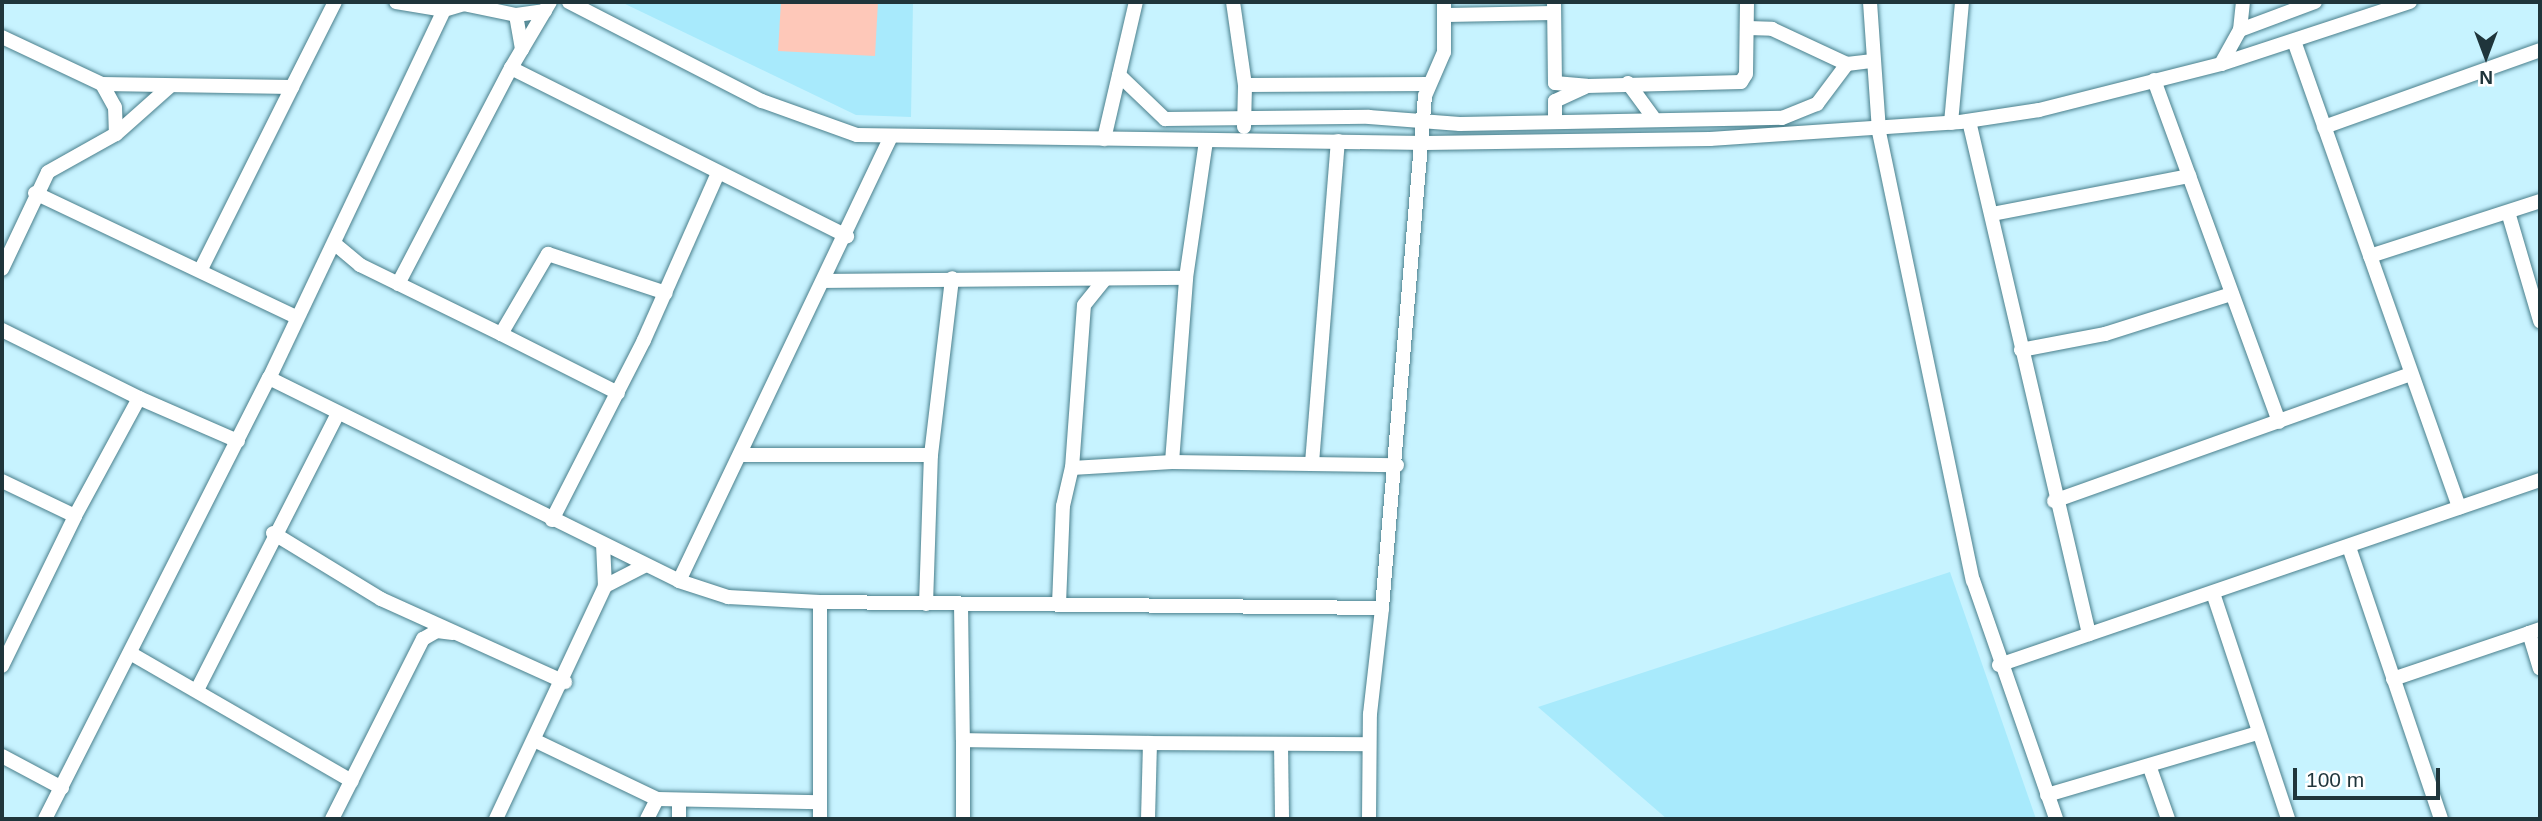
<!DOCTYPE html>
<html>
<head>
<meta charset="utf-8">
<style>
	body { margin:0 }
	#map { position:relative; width:2542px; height:821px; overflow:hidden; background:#c7f3ff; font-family:Arial,sans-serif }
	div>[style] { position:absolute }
	.built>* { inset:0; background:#a8eafc }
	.green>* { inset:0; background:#fec8b9 }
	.roads { filter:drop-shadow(0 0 2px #4a7f8c) drop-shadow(0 0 2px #4a7f8c) }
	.minor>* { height:14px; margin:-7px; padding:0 7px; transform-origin:7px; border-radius:7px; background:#fff }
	span { translate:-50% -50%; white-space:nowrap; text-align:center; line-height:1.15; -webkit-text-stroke:5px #fff; paint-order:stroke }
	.frame { position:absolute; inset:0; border:4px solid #1f353b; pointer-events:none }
	.north { position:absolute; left:2451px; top:21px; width:70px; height:70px; -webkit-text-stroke:5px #fff; paint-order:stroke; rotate:180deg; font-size:19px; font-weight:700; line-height:28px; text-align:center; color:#1f353b }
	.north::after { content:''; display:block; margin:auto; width:24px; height:32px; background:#1f353b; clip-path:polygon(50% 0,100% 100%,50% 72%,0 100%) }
	.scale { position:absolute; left:2293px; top:768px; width:147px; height:32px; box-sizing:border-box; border:4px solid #1f353b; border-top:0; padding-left:9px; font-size:21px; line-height:24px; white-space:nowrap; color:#1f353b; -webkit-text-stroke:5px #fff; paint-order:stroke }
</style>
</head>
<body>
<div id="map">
	<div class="built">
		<div style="clip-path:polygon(621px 2px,913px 2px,911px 117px,856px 115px)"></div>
		<div style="clip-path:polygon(1950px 572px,2036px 819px,1667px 819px,1538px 707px)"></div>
	</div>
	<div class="green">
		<div style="clip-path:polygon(781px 2px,878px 2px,875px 56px,778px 51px)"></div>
	</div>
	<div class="roads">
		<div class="minor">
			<div style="left:396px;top:2px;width:49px;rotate:9.5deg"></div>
			<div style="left:444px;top:10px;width:8px;rotate:-60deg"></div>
			<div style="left:550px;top:2px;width:77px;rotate:120.6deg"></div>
			<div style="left:511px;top:68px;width:376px;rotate:26.6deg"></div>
			<div style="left:569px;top:2px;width:217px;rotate:27.2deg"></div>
			<div style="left:762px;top:101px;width:101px;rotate:19.7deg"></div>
			<div style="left:857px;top:135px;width:568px;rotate:0.81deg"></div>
			<div style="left:1425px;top:143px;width:285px;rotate:-0.8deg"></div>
			<div style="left:1710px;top:139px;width:251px;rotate:-3.9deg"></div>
			<div style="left:1960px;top:122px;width:80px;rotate:-8.6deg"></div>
			<div style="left:2039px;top:110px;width:188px;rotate:-14.2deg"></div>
			<div style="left:2221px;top:64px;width:199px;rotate:-18.2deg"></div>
			<div style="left:1233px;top:2px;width:84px;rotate:81.8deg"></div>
			<div style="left:1554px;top:2px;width:81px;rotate:89.3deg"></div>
			<div style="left:1555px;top:83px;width:32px;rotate:5deg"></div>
			<div style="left:1587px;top:86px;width:154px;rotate:-1.5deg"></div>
			<div style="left:1741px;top:82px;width:9px;rotate:-58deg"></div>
			<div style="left:1746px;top:74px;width:72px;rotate:-89.2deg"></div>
			<div style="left:1870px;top:2px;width:130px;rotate:86deg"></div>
			<div style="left:1879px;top:132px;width:458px;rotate:78.2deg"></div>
			<div style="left:1973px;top:580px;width:253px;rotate:70.8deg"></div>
			<div style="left:545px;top:11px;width:29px;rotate:172deg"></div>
			<div style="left:516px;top:15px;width:53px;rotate:-168.1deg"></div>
			<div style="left:464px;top:4px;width:21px;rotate:163deg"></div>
			<div style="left:444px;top:10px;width:407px;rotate:115.4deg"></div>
			<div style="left:269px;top:378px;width:458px;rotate:26.3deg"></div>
			<div style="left:679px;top:581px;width:491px;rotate:-64.5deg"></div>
			<div style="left:516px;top:15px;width:35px;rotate:80deg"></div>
			<div style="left:1447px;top:15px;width:106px;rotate:-1.1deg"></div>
			<div style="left:1748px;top:28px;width:24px;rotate:2deg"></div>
			<div style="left:1772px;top:29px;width:83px;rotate:25deg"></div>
			<div style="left:1847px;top:64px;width:26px;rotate:-7deg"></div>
			<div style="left:2240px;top:30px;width:80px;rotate:-20.5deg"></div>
			<div style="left:2px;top:37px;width:110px;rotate:25.2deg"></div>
			<div style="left:102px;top:84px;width:190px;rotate:0.9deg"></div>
			<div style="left:292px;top:87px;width:95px;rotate:-63.2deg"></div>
			<div style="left:2294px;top:41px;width:495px;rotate:70.5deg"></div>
			<div style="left:2221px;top:64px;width:39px;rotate:-61deg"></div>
			<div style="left:2240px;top:30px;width:28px;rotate:-84deg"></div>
			<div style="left:1119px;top:75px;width:64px;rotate:43.7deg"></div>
			<div style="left:1165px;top:119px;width:204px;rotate:-0.6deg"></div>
			<div style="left:1369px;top:117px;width:91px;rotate:4.4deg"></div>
			<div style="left:1460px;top:124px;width:322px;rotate:-1.1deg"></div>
			<div style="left:1782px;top:118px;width:38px;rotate:-22deg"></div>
			<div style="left:1817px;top:104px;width:50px;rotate:-53.1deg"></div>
			<div style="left:2154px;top:80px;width:364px;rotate:69.9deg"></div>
			<div style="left:1628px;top:83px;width:42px;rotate:53.7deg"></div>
			<div style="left:102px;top:84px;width:26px;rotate:61deg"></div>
			<div style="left:115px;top:107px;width:27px;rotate:88deg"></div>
			<div style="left:1555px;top:120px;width:19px;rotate:-90deg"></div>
			<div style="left:1555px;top:101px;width:33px;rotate:-25deg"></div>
			<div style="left:1969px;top:121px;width:527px;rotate:76.83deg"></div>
			<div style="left:1951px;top:123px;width:121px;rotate:-84.8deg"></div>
			<div style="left:1244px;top:127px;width:42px;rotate:-88.6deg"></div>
			<div style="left:1245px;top:85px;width:184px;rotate:-0.3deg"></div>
			<div style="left:2324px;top:127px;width:229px;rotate:-19.6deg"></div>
			<div style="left:1104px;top:139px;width:141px;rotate:-76.9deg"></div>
			<div style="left:35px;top:193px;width:289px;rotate:25.4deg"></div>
			<div style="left:2508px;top:212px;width:114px;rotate:73.6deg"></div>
			<div style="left:1992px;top:214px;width:201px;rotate:-10.9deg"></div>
			<div style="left:335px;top:244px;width:33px;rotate:40deg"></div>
			<div style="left:360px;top:265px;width:157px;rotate:26.1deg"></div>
			<div style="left:2370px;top:256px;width:179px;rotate:-17.9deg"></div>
			<div style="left:202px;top:267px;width:201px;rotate:-63.4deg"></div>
			<div style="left:2px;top:269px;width:107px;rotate:-64.6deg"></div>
			<div style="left:48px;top:172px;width:78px;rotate:-29.2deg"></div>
			<div style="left:116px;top:134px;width:71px;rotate:-41.6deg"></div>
			<div style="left:825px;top:281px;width:361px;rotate:-0.5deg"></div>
			<div style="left:1186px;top:278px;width:138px;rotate:-81.7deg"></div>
			<div style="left:398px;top:284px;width:244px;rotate:-62.4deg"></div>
			<div style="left:2px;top:330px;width:153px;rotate:26.4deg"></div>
			<div style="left:2021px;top:350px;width:86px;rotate:-10.8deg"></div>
			<div style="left:2105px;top:334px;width:132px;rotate:-17.6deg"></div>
			<div style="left:618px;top:393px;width:131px;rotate:-153.2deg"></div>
			<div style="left:501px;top:334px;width:93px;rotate:-59.6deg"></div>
			<div style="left:548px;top:254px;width:124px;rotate:18.3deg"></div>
			<div style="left:741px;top:455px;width:190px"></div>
			<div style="left:1172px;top:462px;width:185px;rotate:-85.6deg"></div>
			<div style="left:1312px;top:463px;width:323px;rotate:-85.4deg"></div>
			<div style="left:1072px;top:468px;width:163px;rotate:-85.8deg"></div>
			<div style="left:1084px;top:305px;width:33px;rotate:-51deg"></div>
			<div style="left:2px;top:481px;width:81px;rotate:25.6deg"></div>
			<div style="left:75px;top:516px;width:134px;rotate:-61.5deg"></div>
			<div style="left:139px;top:398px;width:108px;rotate:23.5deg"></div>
			<div style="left:2054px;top:501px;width:378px;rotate:-19.6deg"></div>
			<div style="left:552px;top:520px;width:202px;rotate:-62.9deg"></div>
			<div style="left:644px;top:340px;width:183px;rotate:-66.1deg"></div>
			<div style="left:273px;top:533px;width:127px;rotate:31.4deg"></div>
			<div style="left:381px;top:599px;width:202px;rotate:24.3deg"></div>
			<div style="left:603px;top:544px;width:42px;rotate:87.3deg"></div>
			<div style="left:2349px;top:547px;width:287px;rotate:71.3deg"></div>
			<div style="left:679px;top:581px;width:52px;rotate:18.1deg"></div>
			<div style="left:728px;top:597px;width:92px;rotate:3.1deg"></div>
			<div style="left:820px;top:602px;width:562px;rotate:0.61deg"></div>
			<div style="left:1382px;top:608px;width:514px;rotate:-85.2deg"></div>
			<div style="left:1425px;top:96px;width:48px;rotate:-66.6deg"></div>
			<div style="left:1444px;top:52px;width:50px;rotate:-90deg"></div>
			<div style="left:2213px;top:593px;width:238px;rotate:71.6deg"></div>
			<div style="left:926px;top:604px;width:149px;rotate:-88.1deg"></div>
			<div style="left:931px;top:455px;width:178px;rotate:-83.2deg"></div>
			<div style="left:961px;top:604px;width:136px;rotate:89.2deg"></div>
			<div style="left:1059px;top:604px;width:98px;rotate:-87.7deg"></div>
			<div style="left:1063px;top:506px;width:39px;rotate:-77deg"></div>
			<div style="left:1072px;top:468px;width:100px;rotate:-3.4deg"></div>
			<div style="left:1172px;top:462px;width:225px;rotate:0.8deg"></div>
			<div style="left:2540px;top:629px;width:12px;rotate:160deg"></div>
			<div style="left:2529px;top:633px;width:37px;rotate:73deg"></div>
			<div style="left:130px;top:653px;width:256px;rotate:30deg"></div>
			<div style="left:1999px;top:665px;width:572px;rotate:-18.88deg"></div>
			<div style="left:2px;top:666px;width:167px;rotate:-64deg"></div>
			<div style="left:2393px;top:679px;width:144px;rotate:-18.7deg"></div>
			<div style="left:197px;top:690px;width:311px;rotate:-63deg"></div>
			<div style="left:536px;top:741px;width:134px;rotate:25.6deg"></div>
			<div style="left:657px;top:799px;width:163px;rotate:1.1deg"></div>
			<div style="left:820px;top:802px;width:200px;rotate:-90deg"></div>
			<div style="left:1281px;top:744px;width:75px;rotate:89.2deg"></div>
			<div style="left:2px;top:756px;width:68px;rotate:28.1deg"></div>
			<div style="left:2150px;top:768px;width:54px;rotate:70.6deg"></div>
			<div style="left:2047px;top:795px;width:220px;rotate:-16.4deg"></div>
			<div style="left:679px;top:802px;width:17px;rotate:90deg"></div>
			<div style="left:820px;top:802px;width:17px;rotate:90deg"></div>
			<div style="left:45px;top:819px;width:495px;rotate:-63.1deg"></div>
			<div style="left:332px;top:819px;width:202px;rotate:-63.2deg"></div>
			<div style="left:423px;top:639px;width:16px;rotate:-30deg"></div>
			<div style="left:437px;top:631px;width:16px;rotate:7deg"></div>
			<div style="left:496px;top:819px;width:257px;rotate:-64.9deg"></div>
			<div style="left:605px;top:586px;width:44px;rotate:-27.1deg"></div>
			<div style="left:647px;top:819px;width:22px;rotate:-63deg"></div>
			<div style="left:963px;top:819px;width:79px;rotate:-90deg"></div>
			<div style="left:963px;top:740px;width:187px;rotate:0.9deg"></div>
			<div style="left:1148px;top:819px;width:76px;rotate:-88.5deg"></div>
			<div style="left:1150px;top:743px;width:219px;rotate:0.3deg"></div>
			<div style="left:1369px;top:819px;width:105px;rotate:-89.5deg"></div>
			<div style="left:1370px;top:714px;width:107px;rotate:-83.5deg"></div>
		</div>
	</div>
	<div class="frame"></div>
	<div class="north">N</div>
	<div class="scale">100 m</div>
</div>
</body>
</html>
